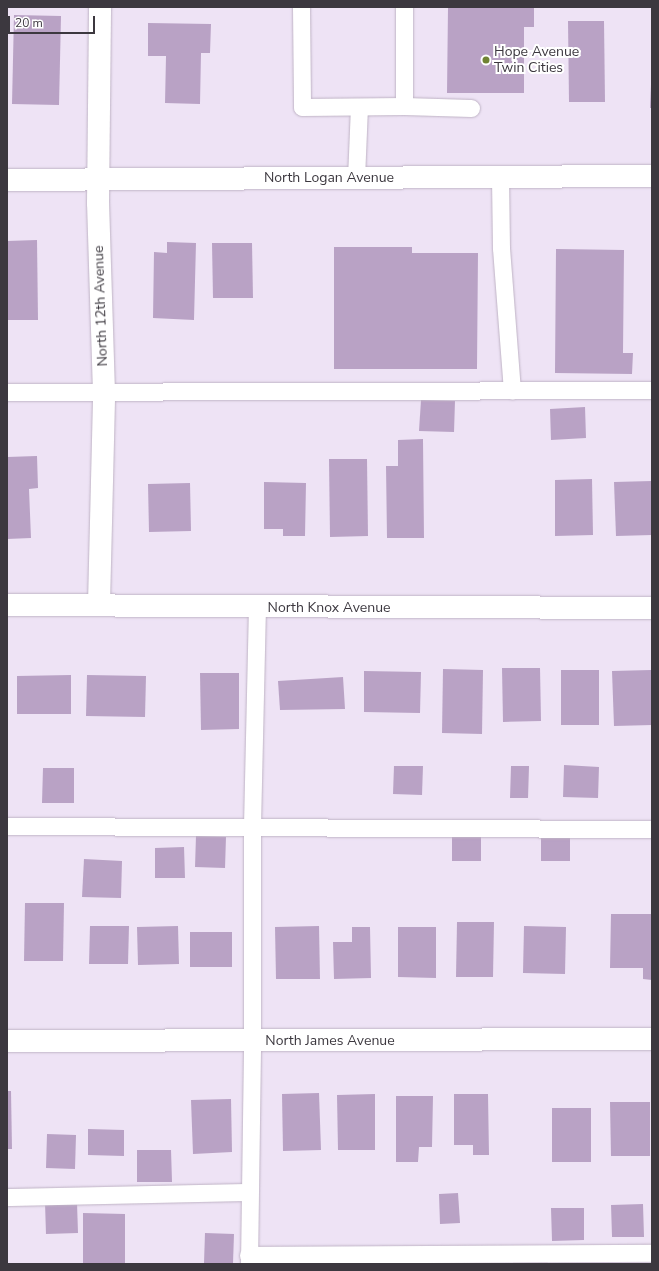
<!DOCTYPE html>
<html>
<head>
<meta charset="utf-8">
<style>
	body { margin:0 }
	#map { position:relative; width:659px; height:1271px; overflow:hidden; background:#eee3f5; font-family:"Nunito Sans",sans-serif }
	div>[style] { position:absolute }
	.building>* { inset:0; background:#b9a2c5 }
	.roads { filter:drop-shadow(0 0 1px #bfb3c5) drop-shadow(0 0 1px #bfb3c5) }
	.service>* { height:17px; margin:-8.5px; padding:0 8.5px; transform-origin:8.5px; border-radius:8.5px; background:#fff }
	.minor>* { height:22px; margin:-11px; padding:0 11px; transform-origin:11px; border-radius:11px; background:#fff }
	.dots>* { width:11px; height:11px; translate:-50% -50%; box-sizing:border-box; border:2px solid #fff; border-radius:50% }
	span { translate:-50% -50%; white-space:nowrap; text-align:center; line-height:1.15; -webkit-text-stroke:4px #fff; paint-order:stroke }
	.poi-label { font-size:14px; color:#3c383f }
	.left { translate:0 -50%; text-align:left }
	.street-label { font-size:14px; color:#3c383f }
	.frame { position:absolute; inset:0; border:8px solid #3c383f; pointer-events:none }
	.scale { position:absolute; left:8px; top:16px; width:87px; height:18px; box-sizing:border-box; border:2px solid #3c383f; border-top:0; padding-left:5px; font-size:12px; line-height:14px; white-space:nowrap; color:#3c383f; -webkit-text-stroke:3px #fff; paint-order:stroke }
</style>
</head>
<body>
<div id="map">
	<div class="building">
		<div style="clip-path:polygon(448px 7px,534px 7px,534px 27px,524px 27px,524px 93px,447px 93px)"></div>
		<div style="clip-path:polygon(14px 15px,61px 16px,59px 105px,12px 104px)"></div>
		<div style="clip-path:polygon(568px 21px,604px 21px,605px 102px,569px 102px)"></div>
		<div style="clip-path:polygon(148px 23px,211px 24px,210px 53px,201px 53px,200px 104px,165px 103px,166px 56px,148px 56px)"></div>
		<div style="clip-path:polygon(651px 85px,652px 85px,652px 108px,650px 108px)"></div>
		<div style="clip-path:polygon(37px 240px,38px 320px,7px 320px,7px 241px)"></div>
		<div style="clip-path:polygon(167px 242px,196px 243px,194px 320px,153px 318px,154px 252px,167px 253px)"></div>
		<div style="clip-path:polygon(212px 243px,252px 243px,253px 298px,213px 298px)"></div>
		<div style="clip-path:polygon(334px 247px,412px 247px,412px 253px,478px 253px,477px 369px,334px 369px)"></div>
		<div style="clip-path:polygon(556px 249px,624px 250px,623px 353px,633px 353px,632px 374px,555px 373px)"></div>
		<div style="clip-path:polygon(421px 400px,455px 401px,454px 432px,419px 431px)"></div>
		<div style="clip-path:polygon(585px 407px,586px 438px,551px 440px,550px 409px)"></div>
		<div style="clip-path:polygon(423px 439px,424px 538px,387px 538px,386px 466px,398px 466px,398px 440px)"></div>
		<div style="clip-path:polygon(37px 456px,38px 488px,29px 489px,31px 538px,7px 539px,7px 457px)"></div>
		<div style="clip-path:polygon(329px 459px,367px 459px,368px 536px,330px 537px)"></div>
		<div style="clip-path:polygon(592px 479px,593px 535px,555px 536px,555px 480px)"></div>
		<div style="clip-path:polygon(652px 481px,652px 535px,616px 536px,614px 482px)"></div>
		<div style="clip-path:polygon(264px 482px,306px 483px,305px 536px,283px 536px,283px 529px,264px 529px)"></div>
		<div style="clip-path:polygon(190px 483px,191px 531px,149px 532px,148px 484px)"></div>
		<div style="clip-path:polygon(502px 668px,540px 668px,541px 721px,503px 722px)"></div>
		<div style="clip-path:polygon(443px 669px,483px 670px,482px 734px,442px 733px)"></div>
		<div style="clip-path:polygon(561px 670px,599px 670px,599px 725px,561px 725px)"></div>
		<div style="clip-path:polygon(651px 670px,652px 725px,614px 726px,612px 671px)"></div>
		<div style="clip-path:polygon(364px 671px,421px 672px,420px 713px,364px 712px)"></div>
		<div style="clip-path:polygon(200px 673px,239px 673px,239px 729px,201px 730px)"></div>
		<div style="clip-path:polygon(71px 675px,71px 714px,17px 714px,17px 676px)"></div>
		<div style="clip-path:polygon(87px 675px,146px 676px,145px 717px,86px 716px)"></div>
		<div style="clip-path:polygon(343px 677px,345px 709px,280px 710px,278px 681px)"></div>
		<div style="clip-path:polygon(564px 765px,599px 767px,598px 798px,563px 797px)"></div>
		<div style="clip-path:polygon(394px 766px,423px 766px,422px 795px,393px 794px)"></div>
		<div style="clip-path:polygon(511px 766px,529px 766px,528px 798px,510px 798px)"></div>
		<div style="clip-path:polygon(43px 768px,74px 768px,74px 803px,42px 803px)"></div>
		<div style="clip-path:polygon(452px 829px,481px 830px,481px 861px,452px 861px)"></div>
		<div style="clip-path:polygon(541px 830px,570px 830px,570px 861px,541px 861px)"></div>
		<div style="clip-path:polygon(196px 836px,226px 837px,225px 868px,195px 867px)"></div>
		<div style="clip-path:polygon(184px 847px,185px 878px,155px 878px,155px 848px)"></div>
		<div style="clip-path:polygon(84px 859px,122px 861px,121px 898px,82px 897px)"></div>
		<div style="clip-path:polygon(25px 903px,64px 903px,63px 961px,24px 961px)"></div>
		<div style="clip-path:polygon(611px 914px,652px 914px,652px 980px,643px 979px,643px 968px,610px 968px)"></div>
		<div style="clip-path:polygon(457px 922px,494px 922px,493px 977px,456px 977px)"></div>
		<div style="clip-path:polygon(90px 926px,129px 926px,128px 964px,89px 964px)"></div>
		<div style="clip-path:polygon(178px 926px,179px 964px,138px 965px,137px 927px)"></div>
		<div style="clip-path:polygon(319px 926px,320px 979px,276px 979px,275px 927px)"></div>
		<div style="clip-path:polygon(524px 926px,566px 927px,565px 974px,523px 973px)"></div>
		<div style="clip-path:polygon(352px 927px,370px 927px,371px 978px,334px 979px,333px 942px,352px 942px)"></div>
		<div style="clip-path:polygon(398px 927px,436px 927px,436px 978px,398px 977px)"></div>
		<div style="clip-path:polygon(190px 932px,232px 932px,232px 967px,190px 967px)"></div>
		<div style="clip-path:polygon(7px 1091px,11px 1091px,12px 1149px,7px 1149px)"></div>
		<div style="clip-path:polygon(319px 1093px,321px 1150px,283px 1151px,282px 1094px)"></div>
		<div style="clip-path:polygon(375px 1094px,375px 1150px,338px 1150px,337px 1095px)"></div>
		<div style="clip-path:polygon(454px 1094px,488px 1094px,489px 1155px,473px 1155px,473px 1145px,454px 1145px)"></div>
		<div style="clip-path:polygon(396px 1096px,433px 1096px,432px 1147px,419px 1147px,418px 1162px,396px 1162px)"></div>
		<div style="clip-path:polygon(231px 1099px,232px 1152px,193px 1154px,191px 1100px)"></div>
		<div style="clip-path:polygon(610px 1102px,650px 1102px,650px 1156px,611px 1156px)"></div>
		<div style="clip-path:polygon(552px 1108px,591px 1108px,591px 1162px,552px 1162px)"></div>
		<div style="clip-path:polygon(88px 1129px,124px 1130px,124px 1156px,88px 1155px)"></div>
		<div style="clip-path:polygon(47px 1134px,76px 1135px,75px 1169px,46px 1168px)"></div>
		<div style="clip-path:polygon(137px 1150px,171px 1150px,172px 1182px,137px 1182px)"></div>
		<div style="clip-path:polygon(458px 1193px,460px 1223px,440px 1224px,439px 1194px)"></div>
		<div style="clip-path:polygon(45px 1203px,77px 1203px,78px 1233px,46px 1234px)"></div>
		<div style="clip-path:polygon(643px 1204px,644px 1237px,612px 1237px,611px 1205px)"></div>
		<div style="clip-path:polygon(551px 1208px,584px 1208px,584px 1240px,552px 1241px)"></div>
		<div style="clip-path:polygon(83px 1213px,125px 1214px,125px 1264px,83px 1264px)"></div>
		<div style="clip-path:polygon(205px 1233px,234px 1234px,233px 1263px,204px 1263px)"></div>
		<div style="clip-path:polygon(547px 1259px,548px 1264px,513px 1264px,513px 1260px)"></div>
	</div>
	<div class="roads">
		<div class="service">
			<div style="left:301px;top:7px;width:100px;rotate:89.4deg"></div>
			<div style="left:302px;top:107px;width:102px;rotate:-0.6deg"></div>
			<div style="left:404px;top:106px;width:99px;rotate:-90deg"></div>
			<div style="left:404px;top:106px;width:67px;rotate:1.7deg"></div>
			<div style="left:500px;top:177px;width:71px;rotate:89.2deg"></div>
			<div style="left:501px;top:248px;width:143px;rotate:85.6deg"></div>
			<div style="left:356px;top:178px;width:71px;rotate:-87.6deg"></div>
			<div style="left:7px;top:392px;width:645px;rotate:-0.18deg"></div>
			<div style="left:7px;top:826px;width:645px;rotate:0.27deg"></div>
			<div style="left:7px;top:1197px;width:242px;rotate:-1.2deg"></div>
			<div style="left:248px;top:1255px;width:404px;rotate:-0.3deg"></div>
			<div style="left:249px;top:1264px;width:222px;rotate:-89.2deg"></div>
			<div style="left:252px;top:1042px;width:216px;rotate:-90deg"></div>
			<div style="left:252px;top:826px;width:218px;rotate:-88.7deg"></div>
		</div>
		<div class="minor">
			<div style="left:7px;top:180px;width:645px;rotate:-0.36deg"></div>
			<div style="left:99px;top:604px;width:211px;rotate:-88.6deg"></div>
			<div style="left:104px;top:393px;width:190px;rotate:-91.8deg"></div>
			<div style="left:98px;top:203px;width:196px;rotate:-89.4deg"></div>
			<div style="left:7px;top:605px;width:645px;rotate:0.27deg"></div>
			<div style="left:7px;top:1041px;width:645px;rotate:-0.18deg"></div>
		</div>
	</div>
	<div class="dots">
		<div style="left:486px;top:60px;background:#708333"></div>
	</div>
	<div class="poi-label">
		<span class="left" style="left:494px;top:60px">Hope Avenue<br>Twin Cities</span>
	</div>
	<div class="street-label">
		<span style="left:329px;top:178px">North Logan Avenue</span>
		<span style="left:101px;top:306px;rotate:-92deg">North 12th Avenue</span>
		<span style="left:329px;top:608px">North Knox Avenue</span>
		<span style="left:330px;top:1041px">North James Avenue</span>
	</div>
	<div class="frame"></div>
	<div class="scale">20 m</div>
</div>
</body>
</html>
